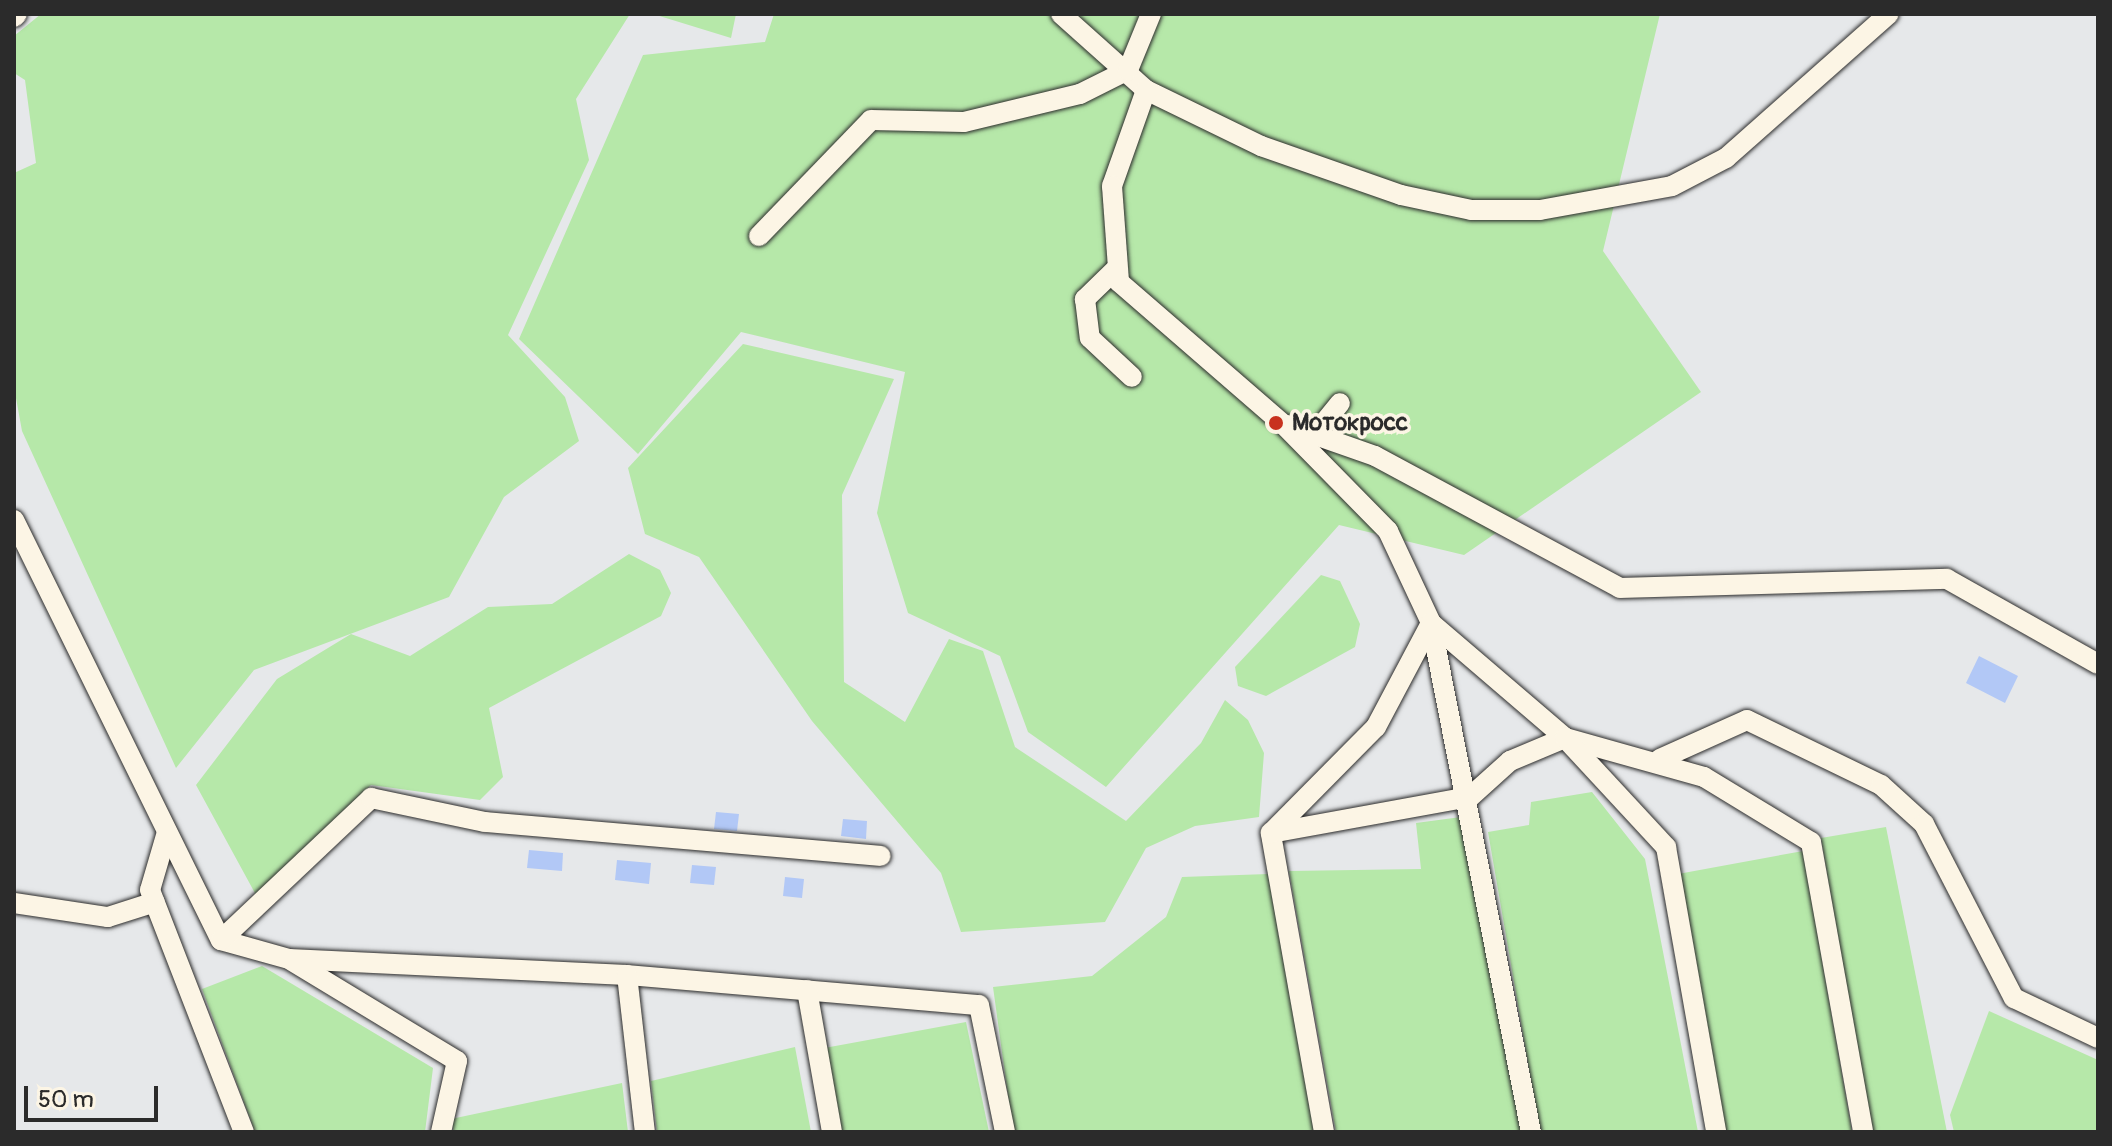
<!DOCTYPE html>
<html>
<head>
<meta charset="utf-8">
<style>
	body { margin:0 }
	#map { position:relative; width:2112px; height:1146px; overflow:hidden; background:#e6e8ea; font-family:Pangolin,sans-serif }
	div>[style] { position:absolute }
	.green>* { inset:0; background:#b6e8a9 }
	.building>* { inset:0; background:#b2c8f6 }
	.roads { filter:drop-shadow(0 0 2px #2b2b2b) drop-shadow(0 0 2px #2b2b2b) }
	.minor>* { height:20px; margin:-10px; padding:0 10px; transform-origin:10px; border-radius:10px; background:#fcf5e5 }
	.dots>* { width:22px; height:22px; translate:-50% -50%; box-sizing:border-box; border:4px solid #fcf5e5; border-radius:50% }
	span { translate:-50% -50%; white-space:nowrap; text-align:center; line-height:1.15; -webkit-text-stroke:7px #fcf5e5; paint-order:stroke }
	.poi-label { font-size:24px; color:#2b2b2b; font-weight:700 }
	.left { translate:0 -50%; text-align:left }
	.frame { position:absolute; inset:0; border:16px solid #2b2b2b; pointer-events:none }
	.scale { position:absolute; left:24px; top:1086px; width:134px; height:36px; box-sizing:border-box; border:4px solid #2b2b2b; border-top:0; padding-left:10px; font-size:24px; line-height:28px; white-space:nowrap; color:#2b2b2b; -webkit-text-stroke:6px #fcf5e5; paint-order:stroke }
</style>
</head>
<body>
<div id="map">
	<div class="green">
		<div style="clip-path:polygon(41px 14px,630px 14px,576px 99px,589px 160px,508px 335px,565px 397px,579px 441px,504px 497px,449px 597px,254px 670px,176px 768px,22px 431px,14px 387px,14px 173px,36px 163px,25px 80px,14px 73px,14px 36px)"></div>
		<div style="clip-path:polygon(653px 14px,736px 14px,731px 38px)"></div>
		<div style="clip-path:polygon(774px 14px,1660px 14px,1603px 251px,1701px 392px,1464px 555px,1339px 525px,1106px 787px,1028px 732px,1000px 656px,908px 613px,877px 513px,905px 372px,741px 332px,638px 454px,519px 339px,643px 55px,765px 42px)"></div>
		<div style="clip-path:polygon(743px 344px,894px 379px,842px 495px,844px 682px,905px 722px,949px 639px,983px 651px,1015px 747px,1126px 821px,1201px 743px,1225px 700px,1248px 720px,1264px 753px,1259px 817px,1195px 826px,1146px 848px,1105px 922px,961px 932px,941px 873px,812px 721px,699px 557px,645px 534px,628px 468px)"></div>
		<div style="clip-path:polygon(629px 554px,660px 570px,671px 593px,661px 616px,489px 708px,503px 777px,480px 800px,371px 785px,256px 895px,196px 785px,277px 679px,351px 634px,410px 656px,488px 607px,552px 604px)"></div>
		<div style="clip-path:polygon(1321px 575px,1340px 581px,1360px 624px,1355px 647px,1266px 696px,1238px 686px,1235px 667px)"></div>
		<div style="clip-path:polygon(1592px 792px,1645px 859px,1698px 1132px,1540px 1132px,1488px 832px,1529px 825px,1531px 802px)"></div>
		<div style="clip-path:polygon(1461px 817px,1522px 1132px,1336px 1132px,1289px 871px,1421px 869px,1416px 823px)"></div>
		<div style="clip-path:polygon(1886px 827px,1947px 1132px,1871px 1132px,1821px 838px)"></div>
		<div style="clip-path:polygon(1803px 851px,1852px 1132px,1723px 1132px,1678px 874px)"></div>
		<div style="clip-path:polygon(1268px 874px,1314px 1132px,1013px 1132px,993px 987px,1092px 976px,1166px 917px,1182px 877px)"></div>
		<div style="clip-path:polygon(262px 966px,433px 1068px,425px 1132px,255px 1132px,202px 989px)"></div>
		<div style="clip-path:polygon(1989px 1011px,2098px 1060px,2098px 1132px,1954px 1132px,1950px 1115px)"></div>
		<div style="clip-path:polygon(966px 1022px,989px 1132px,834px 1132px,819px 1049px)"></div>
		<div style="clip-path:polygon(795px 1047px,811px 1132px,657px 1132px,651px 1081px)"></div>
		<div style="clip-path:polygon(622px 1083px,628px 1132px,454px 1132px,451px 1119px)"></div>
	</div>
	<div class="building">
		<div style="clip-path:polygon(1979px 656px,2018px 676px,2005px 703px,1966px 683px)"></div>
		<div style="clip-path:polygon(716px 812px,739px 814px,737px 831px,714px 829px)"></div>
		<div style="clip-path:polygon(843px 819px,867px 821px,866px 839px,841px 836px)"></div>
		<div style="clip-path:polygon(529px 850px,563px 853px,562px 871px,527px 868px)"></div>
		<div style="clip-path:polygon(617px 860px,651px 863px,649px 884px,615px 880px)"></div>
		<div style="clip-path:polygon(692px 865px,716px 867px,714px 885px,690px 883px)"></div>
		<div style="clip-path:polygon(785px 877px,804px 879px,802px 898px,783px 896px)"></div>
	</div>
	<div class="roads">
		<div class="minor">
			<div style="left:1061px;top:14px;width:114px;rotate:41.8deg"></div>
			<div style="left:1146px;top:90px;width:128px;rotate:26deg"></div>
			<div style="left:1261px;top:146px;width:148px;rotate:19.3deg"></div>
			<div style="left:1401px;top:195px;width:72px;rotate:12.1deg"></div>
			<div style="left:1471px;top:210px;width:69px"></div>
			<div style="left:1540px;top:210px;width:134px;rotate:-10.3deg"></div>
			<div style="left:1672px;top:186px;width:61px;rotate:-27.4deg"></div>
			<div style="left:1726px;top:158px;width:217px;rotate:-41.5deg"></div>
			<div style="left:14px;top:17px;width:4px;rotate:-45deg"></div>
			<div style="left:1146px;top:90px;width:102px;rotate:109.5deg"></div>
			<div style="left:1112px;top:186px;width:96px;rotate:85.8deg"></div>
			<div style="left:1119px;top:282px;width:217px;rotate:40.9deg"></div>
			<div style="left:1283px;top:424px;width:150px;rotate:45.5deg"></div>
			<div style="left:1388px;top:531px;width:102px;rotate:64.9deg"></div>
			<div style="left:1431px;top:623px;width:519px;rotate:78.89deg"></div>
			<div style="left:759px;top:236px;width:161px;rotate:-46deg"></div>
			<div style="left:871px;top:120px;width:93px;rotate:1.2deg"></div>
			<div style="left:964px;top:122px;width:119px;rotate:-13.6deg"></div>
			<div style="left:1080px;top:94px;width:54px;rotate:-26.6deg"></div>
			<div style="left:1128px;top:70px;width:61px;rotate:-67.7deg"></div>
			<div style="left:1117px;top:268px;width:45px;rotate:135.9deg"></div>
			<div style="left:1085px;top:299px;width:39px;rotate:83deg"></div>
			<div style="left:1090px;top:338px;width:57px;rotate:42.9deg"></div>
			<div style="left:1287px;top:425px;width:93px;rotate:19.4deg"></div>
			<div style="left:1375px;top:456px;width:278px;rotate:28.3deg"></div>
			<div style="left:1620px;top:588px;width:327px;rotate:-1.6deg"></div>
			<div style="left:1947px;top:579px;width:173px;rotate:29.4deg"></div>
			<div style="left:1314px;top:435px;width:41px;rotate:-50.9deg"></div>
			<div style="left:14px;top:520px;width:468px;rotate:63.8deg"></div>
			<div style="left:221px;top:940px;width:71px;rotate:15.6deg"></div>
			<div style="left:289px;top:959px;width:338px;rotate:2.7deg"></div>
			<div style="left:627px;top:975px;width:353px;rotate:4.9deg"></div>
			<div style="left:979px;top:1005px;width:130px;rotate:78.4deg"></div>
			<div style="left:1660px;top:759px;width:95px;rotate:-24.1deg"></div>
			<div style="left:1747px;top:720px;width:149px;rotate:25.9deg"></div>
			<div style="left:1881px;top:785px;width:58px;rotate:42.2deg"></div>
			<div style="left:1924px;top:824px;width:196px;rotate:62.7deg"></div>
			<div style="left:2014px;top:998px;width:93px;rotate:25.5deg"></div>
			<div style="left:167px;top:832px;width:60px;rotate:106.3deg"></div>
			<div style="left:150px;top:890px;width:260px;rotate:68.8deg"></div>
			<div style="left:1271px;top:833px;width:202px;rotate:-10.3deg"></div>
			<div style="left:1470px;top:797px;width:54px;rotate:-42deg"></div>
			<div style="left:1510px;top:761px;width:60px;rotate:-22.7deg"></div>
			<div style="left:1565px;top:738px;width:144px;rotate:15.7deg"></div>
			<div style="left:1704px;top:777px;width:125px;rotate:31.3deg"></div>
			<div style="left:1811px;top:842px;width:295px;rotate:79.8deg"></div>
			<div style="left:14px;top:903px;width:95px;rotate:8.5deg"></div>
			<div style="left:108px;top:917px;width:49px;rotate:-17.7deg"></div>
			<div style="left:221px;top:940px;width:207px;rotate:-43.4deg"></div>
			<div style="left:371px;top:798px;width:116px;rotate:11.9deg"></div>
			<div style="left:485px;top:822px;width:397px;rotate:4.9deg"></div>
			<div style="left:292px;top:961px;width:193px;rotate:31.2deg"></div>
			<div style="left:457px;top:1061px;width:73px;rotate:102.7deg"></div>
			<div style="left:627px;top:975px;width:158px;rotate:83.5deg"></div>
			<div style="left:807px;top:990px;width:144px;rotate:80deg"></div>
			<div style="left:1324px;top:1132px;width:304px;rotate:-100.1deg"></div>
			<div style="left:1271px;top:833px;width:149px;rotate:-45.3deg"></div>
			<div style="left:1376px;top:727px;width:118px;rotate:-62.1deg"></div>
			<div style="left:1431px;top:623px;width:177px;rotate:40.6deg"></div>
			<div style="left:1565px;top:738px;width:149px;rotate:47.2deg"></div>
			<div style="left:1666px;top:847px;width:289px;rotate:80deg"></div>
		</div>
	</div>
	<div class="dots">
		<div style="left:1276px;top:423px;background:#c8321e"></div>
	</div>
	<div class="poi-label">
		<span class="left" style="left:1292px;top:423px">Мотокросс</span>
	</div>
	<div class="frame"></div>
	<div class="scale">50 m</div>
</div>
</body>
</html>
